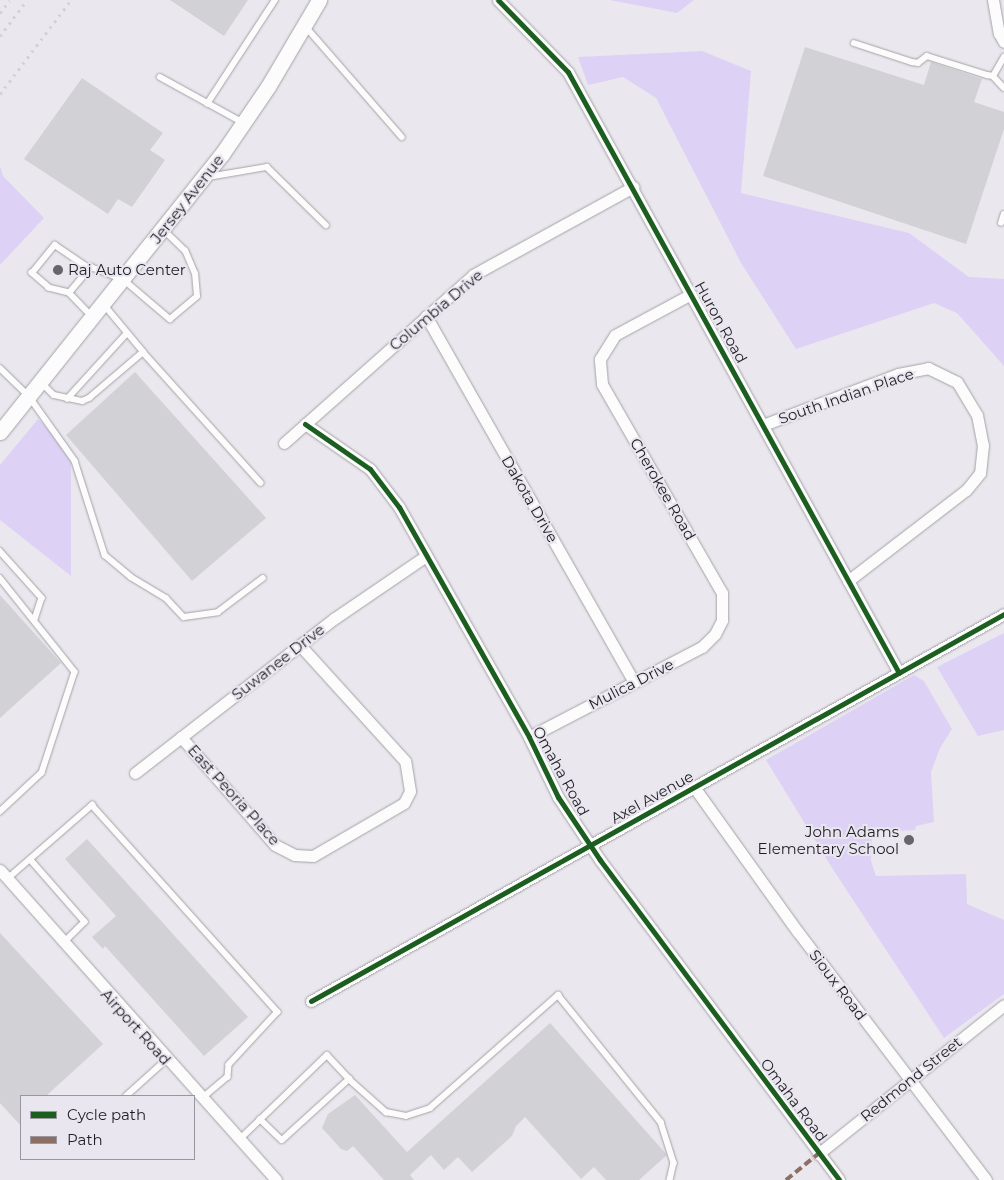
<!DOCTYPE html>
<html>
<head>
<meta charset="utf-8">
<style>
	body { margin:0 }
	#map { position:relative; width:1004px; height:1180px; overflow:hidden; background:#eae8ee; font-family:Montserrat,sans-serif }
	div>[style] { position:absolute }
	.green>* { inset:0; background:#ddd2f6 }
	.building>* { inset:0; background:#d2d1d5 }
	.roads { filter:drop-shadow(0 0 1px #a4a2a6) drop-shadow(0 0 1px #a4a2a6) }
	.lane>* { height:5.5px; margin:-2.75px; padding:0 2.75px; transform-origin:2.75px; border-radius:2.75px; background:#fcfcfc }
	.street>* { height:11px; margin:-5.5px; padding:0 5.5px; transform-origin:5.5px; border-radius:5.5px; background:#fcfcfc }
	.secondary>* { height:15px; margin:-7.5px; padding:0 7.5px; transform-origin:7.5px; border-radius:7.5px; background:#fcfcfc }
	.rail>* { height:3px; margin-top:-1.5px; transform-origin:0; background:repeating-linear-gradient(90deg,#d2d2d4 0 2.5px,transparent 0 7.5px) }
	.quiet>* { height:4px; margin-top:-2px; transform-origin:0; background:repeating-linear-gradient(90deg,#8d6e63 0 8px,transparent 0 12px) }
	.cycleway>* { height:5px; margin:-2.5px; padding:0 2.5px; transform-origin:2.5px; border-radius:2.5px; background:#1b5e20 }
	.dots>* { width:14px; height:14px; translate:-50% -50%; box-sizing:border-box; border:2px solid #e9e6f0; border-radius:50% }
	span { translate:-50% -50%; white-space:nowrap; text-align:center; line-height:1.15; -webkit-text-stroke:4px #e9e6f0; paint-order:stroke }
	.street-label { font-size:15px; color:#1f1e22 }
	.poi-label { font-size:15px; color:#1f1e22 }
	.left { translate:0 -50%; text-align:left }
	.right { translate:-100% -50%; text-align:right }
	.legend { position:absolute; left:20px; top:1095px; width:175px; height:65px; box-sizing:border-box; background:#e9e6f0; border:1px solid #98969e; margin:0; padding:6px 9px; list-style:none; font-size:15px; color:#1f1e22 }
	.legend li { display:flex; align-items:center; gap:10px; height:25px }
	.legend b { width:25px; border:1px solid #98969e }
</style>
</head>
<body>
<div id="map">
	<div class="green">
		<div style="clip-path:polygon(610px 0,694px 0,677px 13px)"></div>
		<div style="clip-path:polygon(702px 51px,751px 71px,741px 193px,909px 233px,969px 277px,1004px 279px,1004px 366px,957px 313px,934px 303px,796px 349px,741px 263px,656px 98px,623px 77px,588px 85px,578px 57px)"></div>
		<div style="clip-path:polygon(0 166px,3px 176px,44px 218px,0 265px)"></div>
		<div style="clip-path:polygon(38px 419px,71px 452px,71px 576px,0 520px,0 465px)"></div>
		<div style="clip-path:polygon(1004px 633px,1004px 730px,978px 736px,937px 667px)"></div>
		<div style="clip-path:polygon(914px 675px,924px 681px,952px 729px,940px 748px,931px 772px,934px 822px,916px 826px,915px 830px,872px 832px,871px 861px,876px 876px,966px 874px,967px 904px,1004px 920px,1004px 994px,944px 1038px,834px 871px,766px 760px)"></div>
	</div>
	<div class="building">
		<div style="clip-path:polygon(170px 0,248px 0,224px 36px)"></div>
		<div style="clip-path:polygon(805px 47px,924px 85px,931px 62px,982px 79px,974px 102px,1004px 112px,1004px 129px,966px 244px,763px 176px)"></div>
		<div style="clip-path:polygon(82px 78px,163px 133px,150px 150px,165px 160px,132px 207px,118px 199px,108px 214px,24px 159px)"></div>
		<div style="clip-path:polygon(135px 372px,266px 518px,192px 581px,66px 435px)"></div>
		<div style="clip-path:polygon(0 595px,61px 663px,0 718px)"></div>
		<div style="clip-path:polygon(87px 839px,248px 1017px,204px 1056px,105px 946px,103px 949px,92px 937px,116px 916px,65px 859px)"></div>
		<div style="clip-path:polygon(0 933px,103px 1044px,46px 1096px,21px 1096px,21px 1126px,0 1103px)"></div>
		<div style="clip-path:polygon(550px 1023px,667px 1155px,639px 1180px,606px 1180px,594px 1167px,581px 1179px,525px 1117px,516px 1126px,512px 1136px,472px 1172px,458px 1157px,444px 1170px,431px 1155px,410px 1175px,414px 1180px,384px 1180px,353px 1146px,347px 1151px,341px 1149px,322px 1128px,328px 1114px,355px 1095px,407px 1152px)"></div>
	</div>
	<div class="roads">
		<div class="lane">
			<div style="left:306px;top:27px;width:146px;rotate:48.9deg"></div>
			<div style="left:854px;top:43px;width:61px;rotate:18.1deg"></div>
			<div style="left:912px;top:62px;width:6px;rotate:9deg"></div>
			<div style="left:918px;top:63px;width:11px;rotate:-38deg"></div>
			<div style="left:927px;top:56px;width:63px;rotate:17.6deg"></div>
			<div style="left:987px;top:75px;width:6px;rotate:9deg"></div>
			<div style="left:993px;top:76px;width:22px;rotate:-60deg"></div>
			<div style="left:993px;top:76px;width:16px;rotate:47deg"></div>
			<div style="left:160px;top:77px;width:94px;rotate:28.8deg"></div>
			<div style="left:207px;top:104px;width:124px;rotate:-56.8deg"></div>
			<div style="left:208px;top:177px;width:60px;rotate:-9.6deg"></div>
			<div style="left:267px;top:167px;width:83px;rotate:44.5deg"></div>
			<div style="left:1001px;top:223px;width:9px;rotate:-72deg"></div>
			<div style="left:69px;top:293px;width:21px;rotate:-166deg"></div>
			<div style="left:49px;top:288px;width:23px;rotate:-139deg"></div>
			<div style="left:32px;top:273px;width:36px;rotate:-51deg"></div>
			<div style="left:55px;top:245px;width:41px;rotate:34.1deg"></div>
			<div style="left:91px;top:316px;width:32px;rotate:-134deg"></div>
			<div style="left:69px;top:293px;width:34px;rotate:-50deg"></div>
			<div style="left:91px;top:267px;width:34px;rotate:21deg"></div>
			<div style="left:123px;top:279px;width:62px;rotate:40.4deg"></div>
			<div style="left:170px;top:319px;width:35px;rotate:-40deg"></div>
			<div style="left:197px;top:296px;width:22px;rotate:-95deg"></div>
			<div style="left:195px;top:274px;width:25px;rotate:-113deg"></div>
			<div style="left:185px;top:251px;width:30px;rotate:-136deg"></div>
			<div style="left:143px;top:352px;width:176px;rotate:48deg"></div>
			<div style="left:0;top:368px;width:40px;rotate:44deg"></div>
			<div style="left:29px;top:396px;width:80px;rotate:54.7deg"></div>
			<div style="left:75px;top:461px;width:99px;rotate:72.3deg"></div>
			<div style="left:105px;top:555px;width:34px;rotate:40deg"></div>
			<div style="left:131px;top:577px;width:41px;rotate:31deg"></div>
			<div style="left:166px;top:598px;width:26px;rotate:47deg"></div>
			<div style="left:184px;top:617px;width:34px;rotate:-8deg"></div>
			<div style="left:218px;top:612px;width:56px;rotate:-37.1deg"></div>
			<div style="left:41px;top:382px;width:18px;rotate:45deg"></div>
			<div style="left:54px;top:395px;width:29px;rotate:12deg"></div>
			<div style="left:82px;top:401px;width:8px;rotate:-23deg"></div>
			<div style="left:89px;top:398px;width:71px;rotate:-40.4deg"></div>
			<div style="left:143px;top:352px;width:62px;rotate:-129.8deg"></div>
			<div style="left:67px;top:399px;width:89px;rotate:-47.7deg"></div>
			<div style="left:0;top:551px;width:63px;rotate:48.2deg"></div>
			<div style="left:42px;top:598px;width:23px;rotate:108deg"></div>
			<div style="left:0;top:578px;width:120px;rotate:51.4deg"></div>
			<div style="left:75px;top:672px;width:106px;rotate:108.1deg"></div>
			<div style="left:42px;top:773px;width:57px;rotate:137.1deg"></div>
			<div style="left:31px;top:860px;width:82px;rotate:48.9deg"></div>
			<div style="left:85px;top:922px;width:30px;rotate:135deg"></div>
			<div style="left:7px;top:879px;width:113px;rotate:-41deg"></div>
			<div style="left:92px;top:805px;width:278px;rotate:48.1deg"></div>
			<div style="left:278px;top:1012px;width:72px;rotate:132.8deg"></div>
			<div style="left:229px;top:1065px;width:12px;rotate:95deg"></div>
			<div style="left:228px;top:1077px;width:34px;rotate:140deg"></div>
			<div style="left:126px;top:1096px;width:54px;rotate:-42deg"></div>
			<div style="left:260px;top:1119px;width:30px;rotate:44deg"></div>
			<div style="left:282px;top:1140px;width:91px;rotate:-42.3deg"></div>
			<div style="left:349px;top:1079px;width:50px;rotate:41.7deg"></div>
			<div style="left:386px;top:1112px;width:20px;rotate:11deg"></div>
			<div style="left:406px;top:1116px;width:25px;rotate:-18deg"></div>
			<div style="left:430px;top:1108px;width:171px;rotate:-41.4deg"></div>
			<div style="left:558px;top:995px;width:164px;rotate:51deg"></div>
			<div style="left:661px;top:1122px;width:43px;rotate:72.4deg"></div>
			<div style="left:674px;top:1163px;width:17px;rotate:103deg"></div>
			<div style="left:239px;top:1140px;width:122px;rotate:-44deg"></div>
			<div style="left:327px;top:1055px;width:33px;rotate:47deg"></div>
		</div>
		<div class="street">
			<div style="left:498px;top:0;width:100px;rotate:45.8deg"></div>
			<div style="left:568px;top:72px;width:686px;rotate:61.16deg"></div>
			<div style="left:993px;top:0;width:34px;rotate:80deg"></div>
			<div style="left:999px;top:33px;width:10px;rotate:61deg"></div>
			<div style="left:426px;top:316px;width:421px;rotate:60.4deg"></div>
			<div style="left:305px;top:424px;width:79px;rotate:34.7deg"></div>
			<div style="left:370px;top:469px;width:48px;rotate:52.7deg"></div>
			<div style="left:399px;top:507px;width:264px;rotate:60.5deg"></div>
			<div style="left:529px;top:737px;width:67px;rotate:64.2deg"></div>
			<div style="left:558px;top:797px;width:76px;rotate:56.3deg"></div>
			<div style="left:600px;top:860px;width:399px;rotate:53.2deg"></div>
			<div style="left:763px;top:425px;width:144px;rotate:-20.7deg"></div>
			<div style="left:898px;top:374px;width:31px;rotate:-11deg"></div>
			<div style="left:928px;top:368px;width:32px;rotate:26deg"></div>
			<div style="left:957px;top:382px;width:39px;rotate:59deg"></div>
			<div style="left:977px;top:415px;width:31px;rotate:79deg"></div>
			<div style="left:983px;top:445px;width:28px;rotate:96deg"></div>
			<div style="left:980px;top:473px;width:22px;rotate:129deg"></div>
			<div style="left:966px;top:490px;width:149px;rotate:142.4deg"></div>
			<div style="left:284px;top:443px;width:253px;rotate:-41.6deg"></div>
			<div style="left:473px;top:275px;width:183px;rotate:-28.8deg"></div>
			<div style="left:181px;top:737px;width:143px;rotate:49deg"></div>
			<div style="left:275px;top:845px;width:22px;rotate:27deg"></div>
			<div style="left:295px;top:855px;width:18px;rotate:3deg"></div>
			<div style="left:313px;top:856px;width:105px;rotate:-30.2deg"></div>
			<div style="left:404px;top:803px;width:13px;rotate:-63deg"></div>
			<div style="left:410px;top:791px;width:30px;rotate:-99deg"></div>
			<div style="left:405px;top:761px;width:156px;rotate:-132.2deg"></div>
			<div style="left:529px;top:737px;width:195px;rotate:-27.5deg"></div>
			<div style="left:702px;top:647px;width:18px;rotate:-45deg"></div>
			<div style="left:715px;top:634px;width:16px;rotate:-63deg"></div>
			<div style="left:722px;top:620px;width:27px;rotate:-90deg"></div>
			<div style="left:722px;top:593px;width:241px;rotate:-119.9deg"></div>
			<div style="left:602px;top:384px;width:25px;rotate:-95deg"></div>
			<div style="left:600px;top:359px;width:28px;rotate:-58deg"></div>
			<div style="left:615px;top:335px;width:86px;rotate:-28.3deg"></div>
			<div style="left:135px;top:773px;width:253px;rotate:-37.8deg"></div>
			<div style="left:335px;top:618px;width:110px;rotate:-34.3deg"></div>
			<div style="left:694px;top:787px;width:178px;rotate:54.4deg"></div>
			<div style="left:798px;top:932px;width:311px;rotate:52.8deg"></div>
			<div style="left:0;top:870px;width:415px;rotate:48.3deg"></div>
			<div style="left:311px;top:1001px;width:794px;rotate:-29.18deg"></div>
			<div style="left:818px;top:1154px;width:238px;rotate:-38.7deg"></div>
		</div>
		<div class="secondary">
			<div style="left:0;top:432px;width:356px;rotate:-51.4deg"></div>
			<div style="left:222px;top:154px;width:83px;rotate:-55.7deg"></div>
			<div style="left:269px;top:85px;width:99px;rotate:-59.5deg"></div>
		</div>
	</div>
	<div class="rail">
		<div style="left:0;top:13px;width:16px;rotate:-52deg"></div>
		<div style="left:0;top:36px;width:45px;rotate:-53.1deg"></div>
		<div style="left:0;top:94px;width:118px;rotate:-52.9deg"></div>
	</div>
	<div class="quiet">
		<div style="left:786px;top:1180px;width:41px;rotate:-39.1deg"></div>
	</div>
	<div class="cycleway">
		<div style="left:498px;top:0;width:100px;rotate:45.8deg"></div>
		<div style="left:568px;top:72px;width:686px;rotate:61.16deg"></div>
		<div style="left:305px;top:424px;width:79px;rotate:34.7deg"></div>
		<div style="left:370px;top:469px;width:48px;rotate:52.7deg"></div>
		<div style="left:399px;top:507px;width:264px;rotate:60.5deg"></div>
		<div style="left:529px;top:737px;width:67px;rotate:64.2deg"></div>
		<div style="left:558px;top:797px;width:76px;rotate:56.3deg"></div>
		<div style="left:600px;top:860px;width:399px;rotate:53.2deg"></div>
		<div style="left:311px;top:1001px;width:794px;rotate:-29.18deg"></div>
	</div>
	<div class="dots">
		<div style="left:58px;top:270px;background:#666569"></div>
		<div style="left:909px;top:840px;background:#666569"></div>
	</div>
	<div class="street-label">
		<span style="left:187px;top:199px;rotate:-52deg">Jersey Avenue</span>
		<span style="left:436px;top:310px;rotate:-40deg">Columbia Drive</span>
		<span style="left:721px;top:322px;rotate:61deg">Huron Road</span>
		<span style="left:846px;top:396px;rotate:-19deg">South Indian Place</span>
		<span style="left:663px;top:489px;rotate:60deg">Cherokee Road</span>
		<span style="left:530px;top:499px;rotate:60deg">Dakota Drive</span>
		<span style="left:278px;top:662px;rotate:-38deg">Suwanee Drive</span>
		<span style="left:631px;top:684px;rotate:-27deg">Mulica Drive</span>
		<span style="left:561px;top:771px;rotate:61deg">Omaha Road</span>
		<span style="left:234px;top:795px;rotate:48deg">East Peoria Place</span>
		<span style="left:652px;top:797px;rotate:-29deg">Axel Avenue</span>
		<span style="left:838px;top:985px;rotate:53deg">Sioux Road</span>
		<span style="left:136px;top:1027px;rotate:48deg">Airport Road</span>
		<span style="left:911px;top:1079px;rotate:-39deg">Redmond Street</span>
		<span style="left:794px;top:1100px;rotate:53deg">Omaha Road</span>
	</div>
	<div class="poi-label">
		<span class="left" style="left:68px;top:270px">Raj Auto Center</span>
		<span class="right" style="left:899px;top:840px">John Adams<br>Elementary School</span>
	</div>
	<ul class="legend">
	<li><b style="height:6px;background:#1b5e20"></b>Cycle path</li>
	<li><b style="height:6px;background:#8d6e63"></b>Path</li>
	</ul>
</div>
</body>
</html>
